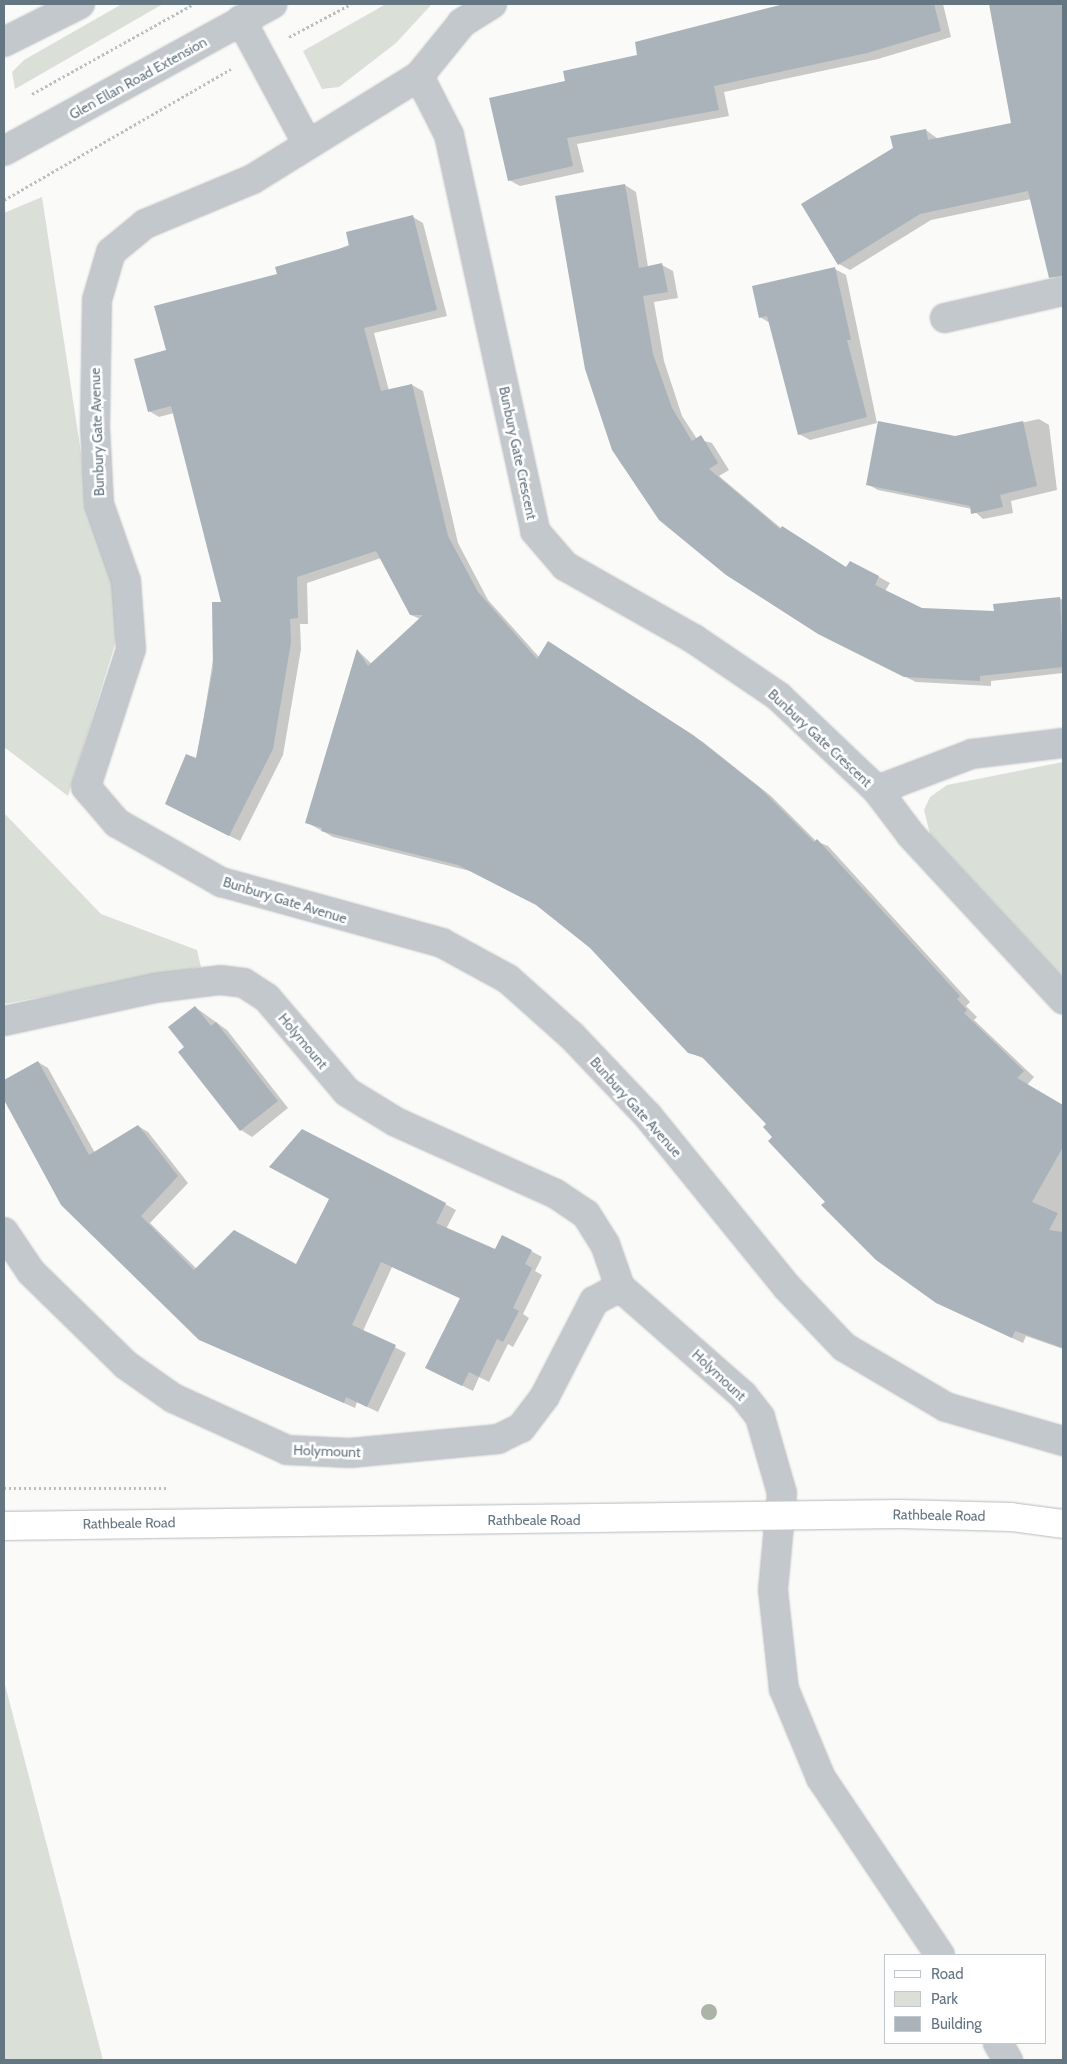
<!DOCTYPE html>
<html>
<head>
<meta charset="utf-8">
<style>
	body { margin:0 }
	#map { position:relative; width:1067px; height:2064px; overflow:hidden; background:#fafaf8; font-family:Cabin,sans-serif }
	div>[style] { position:absolute }
	.green>* { inset:0; background:#dadfd7 }
	.shadow>* { inset:0; background:#0003 }
	.building>* { inset:0; background:#aab3b9 }
	.path>* { height:3px; margin-top:-1.5px; transform-origin:0; background:repeating-linear-gradient(90deg,#bbbfc2 0 2.5px,transparent 0 5px) }
	.roads { filter:drop-shadow(0 0 1px #b5babe) drop-shadow(0 0 1px #b5babe) }
	.minor>* { height:28px; margin:-14px; padding:0 14px; transform-origin:14px; border-radius:14px; background:#c3c8cc }
	.major>* { height:28px; margin:-14px; padding:0 14px; transform-origin:14px; border-radius:14px; background:#fff }
	.trees>* { width:16px; height:16px; margin:-8px; border-radius:50%; background:#aab4a7 }
	span { translate:-50% -50%; white-space:nowrap; text-align:center; line-height:1.15; -webkit-text-stroke:5px #fff; paint-order:stroke }
	.street-label { font-size:14px; color:#657683 }
	.frame { position:absolute; inset:0; border:5px solid #657683; pointer-events:none }
	.legend { position:absolute; left:884px; top:1954px; width:162px; height:90px; box-sizing:border-box; background:#fff; border:1px solid #c1c8cd; margin:0; padding:6px 9px; list-style:none; font-size:15px; color:#657683 }
	.legend li { display:flex; align-items:center; gap:10px; height:25px }
	.legend b { width:25px; border:1px solid #c1c8cd }
</style>
</head>
<body>
<div id="map">
	<div class="green">
		<div style="clip-path:polygon(122px 4px,163px 4px,15px 89px,12px 72px,24px 60px)"></div>
		<div style="clip-path:polygon(386px 4px,432px 4px,396px 43px,339px 87px,322px 89px,303px 51px)"></div>
		<div style="clip-path:polygon(42px 197px,90px 512px,114px 583px,116px 641px,68px 796px,4px 747px,4px 213px)"></div>
		<div style="clip-path:polygon(1063px 762px,1063px 978px,930px 834px,924px 810px,930px 797px,947px 785px)"></div>
		<div style="clip-path:polygon(4px 813px,101px 914px,197px 950px,201px 967px,4px 1004px)"></div>
		<div style="clip-path:polygon(4px 1681px,103px 2060px,4px 2060px)"></div>
	</div>
	<div class="shadow">
		<div style="clip-path:polygon(790px 4px,943px 4px,951px 37px,878px 59px,724px 92px,729px 116px,577px 144px,584px 172px,520px 186px,509px 180px,567px 82px,638px 56px,636px 43px)"></div>
		<div style="clip-path:polygon(990px 4px,1063px 4px,1063px 263px,1056px 264px,1031px 199px,931px 220px,850px 270px,839px 264px,926px 130px,938px 139px,1015px 124px)"></div>
		<div style="clip-path:polygon(625px 185px,636px 192px,648px 267px,662px 265px,673px 271px,678px 298px,654px 302px,664px 361px,682px 416px,697px 439px,712px 443px,729px 470px,719px 476px,782px 529px,847px 569px,850px 562px,879px 577px,890px 583px,885px 591px,922px 610px,996px 612px,1059px 598px,1063px 600px,1063px 673px,991px 681px,991px 686px,916px 682px,831px 640px,660px 519px)"></div>
		<div style="clip-path:polygon(413px 217px,423px 223px,447px 316px,374px 333px,389px 391px,412px 385px,423px 391px,458px 543px,488px 600px,539px 657px,559px 649px,703px 742px,771px 796px,816px 841px,828px 846px,970px 1002px,966px 1006px,977px 1017px,974px 1020px,1034px 1077px,1027px 1085px,1063px 1106px,1063px 1349px,1026px 1336px,1023px 1343px,936px 1302px,827px 1202px,768px 1124px,707px 1060px,689px 1052px,591px 947px,540px 906px,470px 871px,333px 837px,306px 822px,357px 650px,372px 664px,420px 619px,411px 615px,381px 558px,307px 583px,308px 624px,300px 624px,301px 649px,283px 755px,240px 841px,177px 810px,197px 760px,222px 603px,174px 413px,159px 417px,149px 411px,167px 351px,279px 275px)"></div>
		<div style="clip-path:polygon(835px 269px,846px 275px,877px 423px,810px 440px,799px 434px,770px 323px,760px 317px)"></div>
		<div style="clip-path:polygon(1039px 419px,1049px 425px,1057px 490px,1011px 501px,1013px 513px,983px 519px,972px 509px,878px 490px,867px 484px,955px 437px)"></div>
		<div style="clip-path:polygon(195px 1007px,227px 1030px,288px 1108px,252px 1137px,241px 1130px,180px 1052px,186px 1048px)"></div>
		<div style="clip-path:polygon(38px 1062px,48px 1068px,95px 1153px,138px 1126px,148px 1132px,188px 1183px,150px 1223px,197px 1269px,296px 1266px,445px 1204px,456px 1210px,446px 1229px,496px 1251px,531px 1251px,542px 1257px,535px 1271px,542px 1275px,523px 1314px,529px 1318px,513px 1347px,508px 1344px,489px 1382px,479px 1377px,473px 1391px,427px 1368px,461px 1299px,392px 1267px,363px 1331px,406px 1353px,378px 1412px,357px 1402px,355px 1408px,200px 1339px,62px 1204px,4px 1097px,4px 1081px)"></div>
	</div>
	<div class="building">
		<div style="clip-path:polygon(784px 4px,934px 4px,941px 31px,867px 53px,714px 86px,719px 110px,567px 138px,573px 166px,508px 181px,489px 98px,565px 81px,563px 71px,637px 55px,635px 42px)"></div>
		<div style="clip-path:polygon(989px 4px,1063px 4px,1063px 276px,1049px 278px,1028px 191px,920px 214px,838px 265px,801px 204px,893px 148px,890px 136px,926px 129px,928px 140px,1011px 123px)"></div>
		<div style="clip-path:polygon(625px 184px,639px 268px,662px 263px,668px 292px,643px 296px,653px 354px,672px 408px,692px 441px,701px 435px,718px 463px,709px 469px,780px 529px,782px 526px,846px 567px,850px 561px,879px 576px,875px 585px,922px 608px,994px 611px,993px 604px,1060px 597px,1063px 667px,980px 676px,980px 681px,904px 677px,818px 634px,726px 575px,659px 520px,612px 450px,585px 369px,555px 196px)"></div>
		<div style="clip-path:polygon(413px 215px,437px 310px,364px 328px,381px 391px,412px 384px,448px 536px,478px 592px,537px 659px,548px 641px,693px 735px,760px 788px,814px 842px,817px 839px,960px 996px,957px 999px,967px 1010px,964px 1013px,1024px 1071px,1017px 1078px,1063px 1105px,1063px 1147px,1032px 1202px,1058px 1213px,1049px 1230px,1063px 1232px,1063px 1348px,1015px 1331px,1012px 1338px,936px 1303px,876px 1260px,821px 1205px,825px 1202px,768px 1141px,772px 1137px,763px 1127px,766px 1124px,702px 1057px,688px 1053px,590px 948px,536px 905px,458px 865px,321px 831px,322px 828px,305px 823px,357px 649px,368px 666px,423px 615px,410px 615px,376px 551px,297px 577px,298px 618px,290px 619px,291px 642px,273px 749px,229px 836px,165px 804px,186px 754px,196px 758px,213px 669px,212px 602px,221px 602px,171px 406px,148px 412px,134px 359px,166px 350px,154px 306px,277px 274px,275px 267px,349px 246px,346px 232px)"></div>
		<div style="clip-path:polygon(835px 267px,851px 340px,847px 340px,867px 417px,798px 435px,767px 316px,759px 318px,752px 286px)"></div>
		<div style="clip-path:polygon(878px 421px,955px 436px,1023px 421px,1037px 486px,1000px 495px,1003px 507px,971px 514px,970px 506px,866px 485px)"></div>
		<div style="clip-path:polygon(195px 1006px,211px 1026px,216px 1022px,278px 1101px,240px 1131px,178px 1052px,184px 1047px,168px 1027px)"></div>
		<div style="clip-path:polygon(38px 1061px,89px 1155px,138px 1125px,178px 1176px,141px 1216px,194px 1270px,234px 1230px,296px 1264px,329px 1199px,269px 1167px,302px 1129px,446px 1203px,436px 1223px,495px 1249px,502px 1235px,532px 1250px,525px 1264px,532px 1268px,513px 1308px,519px 1311px,503px 1342px,497px 1339px,479px 1377px,469px 1372px,462px 1386px,425px 1368px,460px 1298px,381px 1262px,352px 1325px,396px 1345px,367px 1407px,346px 1397px,344px 1403px,199px 1340px,61px 1205px,4px 1100px,4px 1080px)"></div>
	</div>
	<div class="path">
		<div style="left:289px;top:37px;width:70px;rotate:-28deg"></div>
		<div style="left:32px;top:94px;width:185px;rotate:-29.1deg"></div>
		<div style="left:4px;top:200px;width:262px;rotate:-30deg"></div>
		<div style="left:4px;top:1488px;width:164px"></div>
	</div>
	<div class="roads">
		<div class="minor">
			<div style="left:492px;top:4px;width:36px;rotate:148deg"></div>
			<div style="left:462px;top:23px;width:68px;rotate:129.1deg"></div>
			<div style="left:419px;top:76px;width:195px;rotate:148.2deg"></div>
			<div style="left:253px;top:179px;width:117px;rotate:157.4deg"></div>
			<div style="left:145px;top:224px;width:44px;rotate:140.5deg"></div>
			<div style="left:111px;top:252px;width:50px;rotate:106.3deg"></div>
			<div style="left:97px;top:300px;width:127px;rotate:90.9deg"></div>
			<div style="left:95px;top:427px;width:77px;rotate:87deg"></div>
			<div style="left:99px;top:504px;width:82px;rotate:70.7deg"></div>
			<div style="left:126px;top:581px;width:68px;rotate:85.8deg"></div>
			<div style="left:131px;top:649px;width:145px;rotate:108.1deg"></div>
			<div style="left:86px;top:787px;width:48px;rotate:49.3deg"></div>
			<div style="left:117px;top:823px;width:120px;rotate:29.6deg"></div>
			<div style="left:221px;top:882px;width:229px;rotate:15.4deg"></div>
			<div style="left:442px;top:943px;width:75px;rotate:28.6deg"></div>
			<div style="left:508px;top:979px;width:86px;rotate:41.7deg"></div>
			<div style="left:572px;top:1036px;width:110px;rotate:46.5deg"></div>
			<div style="left:648px;top:1116px;width:220px;rotate:50.9deg"></div>
			<div style="left:787px;top:1287px;width:83px;rotate:46.5deg"></div>
			<div style="left:844px;top:1347px;width:118px;rotate:30.5deg"></div>
			<div style="left:946px;top:1407px;width:122px;rotate:16.2deg"></div>
			<div style="left:241px;top:20px;width:140px;rotate:61.8deg"></div>
			<div style="left:4px;top:42px;width:85px;rotate:-26.6deg"></div>
			<div style="left:419px;top:76px;width:66px;rotate:63deg"></div>
			<div style="left:449px;top:135px;width:405px;rotate:77.7deg"></div>
			<div style="left:535px;top:531px;width:46px;rotate:49.4deg"></div>
			<div style="left:565px;top:566px;width:148px;rotate:29.5deg"></div>
			<div style="left:694px;top:639px;width:102px;rotate:34.2deg"></div>
			<div style="left:778px;top:696px;width:137px;rotate:43.5deg"></div>
			<div style="left:877px;top:790px;width:56px;rotate:52.9deg"></div>
			<div style="left:911px;top:835px;width:224px;rotate:47.2deg"></div>
			<div style="left:4px;top:151px;width:306px;rotate:-28.7deg"></div>
			<div style="left:945px;top:318px;width:121px;rotate:-12.9deg"></div>
			<div style="left:877px;top:790px;width:102px;rotate:-20.8deg"></div>
			<div style="left:972px;top:754px;width:92px;rotate:-6.9deg"></div>
			<div style="left:4px;top:1021px;width:155px;rotate:-12.3deg"></div>
			<div style="left:155px;top:988px;width:65px;rotate:-7deg"></div>
			<div style="left:220px;top:980px;width:24px;rotate:7deg"></div>
			<div style="left:244px;top:983px;width:27px;rotate:33deg"></div>
			<div style="left:267px;top:998px;width:123px;rotate:49.6deg"></div>
			<div style="left:347px;top:1092px;width:57px;rotate:31.5deg"></div>
			<div style="left:396px;top:1122px;width:175px;rotate:24.2deg"></div>
			<div style="left:556px;top:1194px;width:36px;rotate:34deg"></div>
			<div style="left:586px;top:1214px;width:36px;rotate:58deg"></div>
			<div style="left:605px;top:1244px;width:46px;rotate:70.8deg"></div>
			<div style="left:620px;top:1287px;width:164px;rotate:41.3deg"></div>
			<div style="left:743px;top:1395px;width:28px;rotate:52deg"></div>
			<div style="left:760px;top:1417px;width:79px;rotate:73.9deg"></div>
			<div style="left:782px;top:1493px;width:97px;rotate:95.3deg"></div>
			<div style="left:773px;top:1590px;width:100px;rotate:83.7deg"></div>
			<div style="left:784px;top:1689px;width:96px;rotate:67.4deg"></div>
			<div style="left:821px;top:1778px;width:213px;rotate:56.1deg"></div>
			<div style="left:4px;top:1232px;width:48px;rotate:56deg"></div>
			<div style="left:31px;top:1272px;width:133px;rotate:44.4deg"></div>
			<div style="left:126px;top:1365px;width:57px;rotate:35.1deg"></div>
			<div style="left:173px;top:1398px;width:125px;rotate:24.5deg"></div>
			<div style="left:287px;top:1450px;width:63px;rotate:2.7deg"></div>
			<div style="left:350px;top:1453px;width:149px;rotate:-5.4deg"></div>
			<div style="left:498px;top:1439px;width:25px;rotate:-26deg"></div>
			<div style="left:521px;top:1428px;width:40px;rotate:-53deg"></div>
			<div style="left:545px;top:1396px;width:107px;rotate:-62.7deg"></div>
			<div style="left:594px;top:1301px;width:30px;rotate:-28deg"></div>
			<div style="left:998px;top:2043px;width:20px;rotate:60deg"></div>
		</div>
		<div class="major">
			<div style="left:4px;top:1526px;width:896px;rotate:-0.77deg"></div>
			<div style="left:900px;top:1514px;width:111px;rotate:1.5deg"></div>
			<div style="left:1011px;top:1517px;width:52px;rotate:7.7deg"></div>
		</div>
	</div>
	<div class="trees">
		<div style="left:709px;top:2012px"></div>
	</div>
	<div class="street-label">
		<span style="left:138px;top:78px;rotate:-29deg">Glen Ellan Road Extension</span>
		<span style="left:97px;top:432px;rotate:-92deg">Bunbury Gate Avenue</span>
		<span style="left:518px;top:453px;rotate:78deg">Bunbury Gate Crescent</span>
		<span style="left:820px;top:738px;rotate:43deg">Bunbury Gate Crescent</span>
		<span style="left:285px;top:900px;rotate:17deg">Bunbury Gate Avenue</span>
		<span style="left:303px;top:1041px;rotate:50deg">Holymount</span>
		<span style="left:636px;top:1107px;rotate:48deg">Bunbury Gate Avenue</span>
		<span style="left:719px;top:1375px;rotate:43deg">Holymount</span>
		<span style="left:327px;top:1451px;rotate:2deg">Holymount</span>
		<span style="left:939px;top:1515px;rotate:1deg">Rathbeale Road</span>
		<span style="left:534px;top:1520px">Rathbeale Road</span>
		<span style="left:129px;top:1523px;rotate:-1deg">Rathbeale Road</span>
	</div>
	<div class="frame"></div>
	<ul class="legend">
	<li><b style="height:6px;background:#fff"></b>Road</li>
	<li><b style="height:14px;background:#dadfd7"></b>Park</li>
	<li><b style="height:14px;background:#aab3b9"></b>Building</li>
	</ul>
</div>
</body>
</html>
